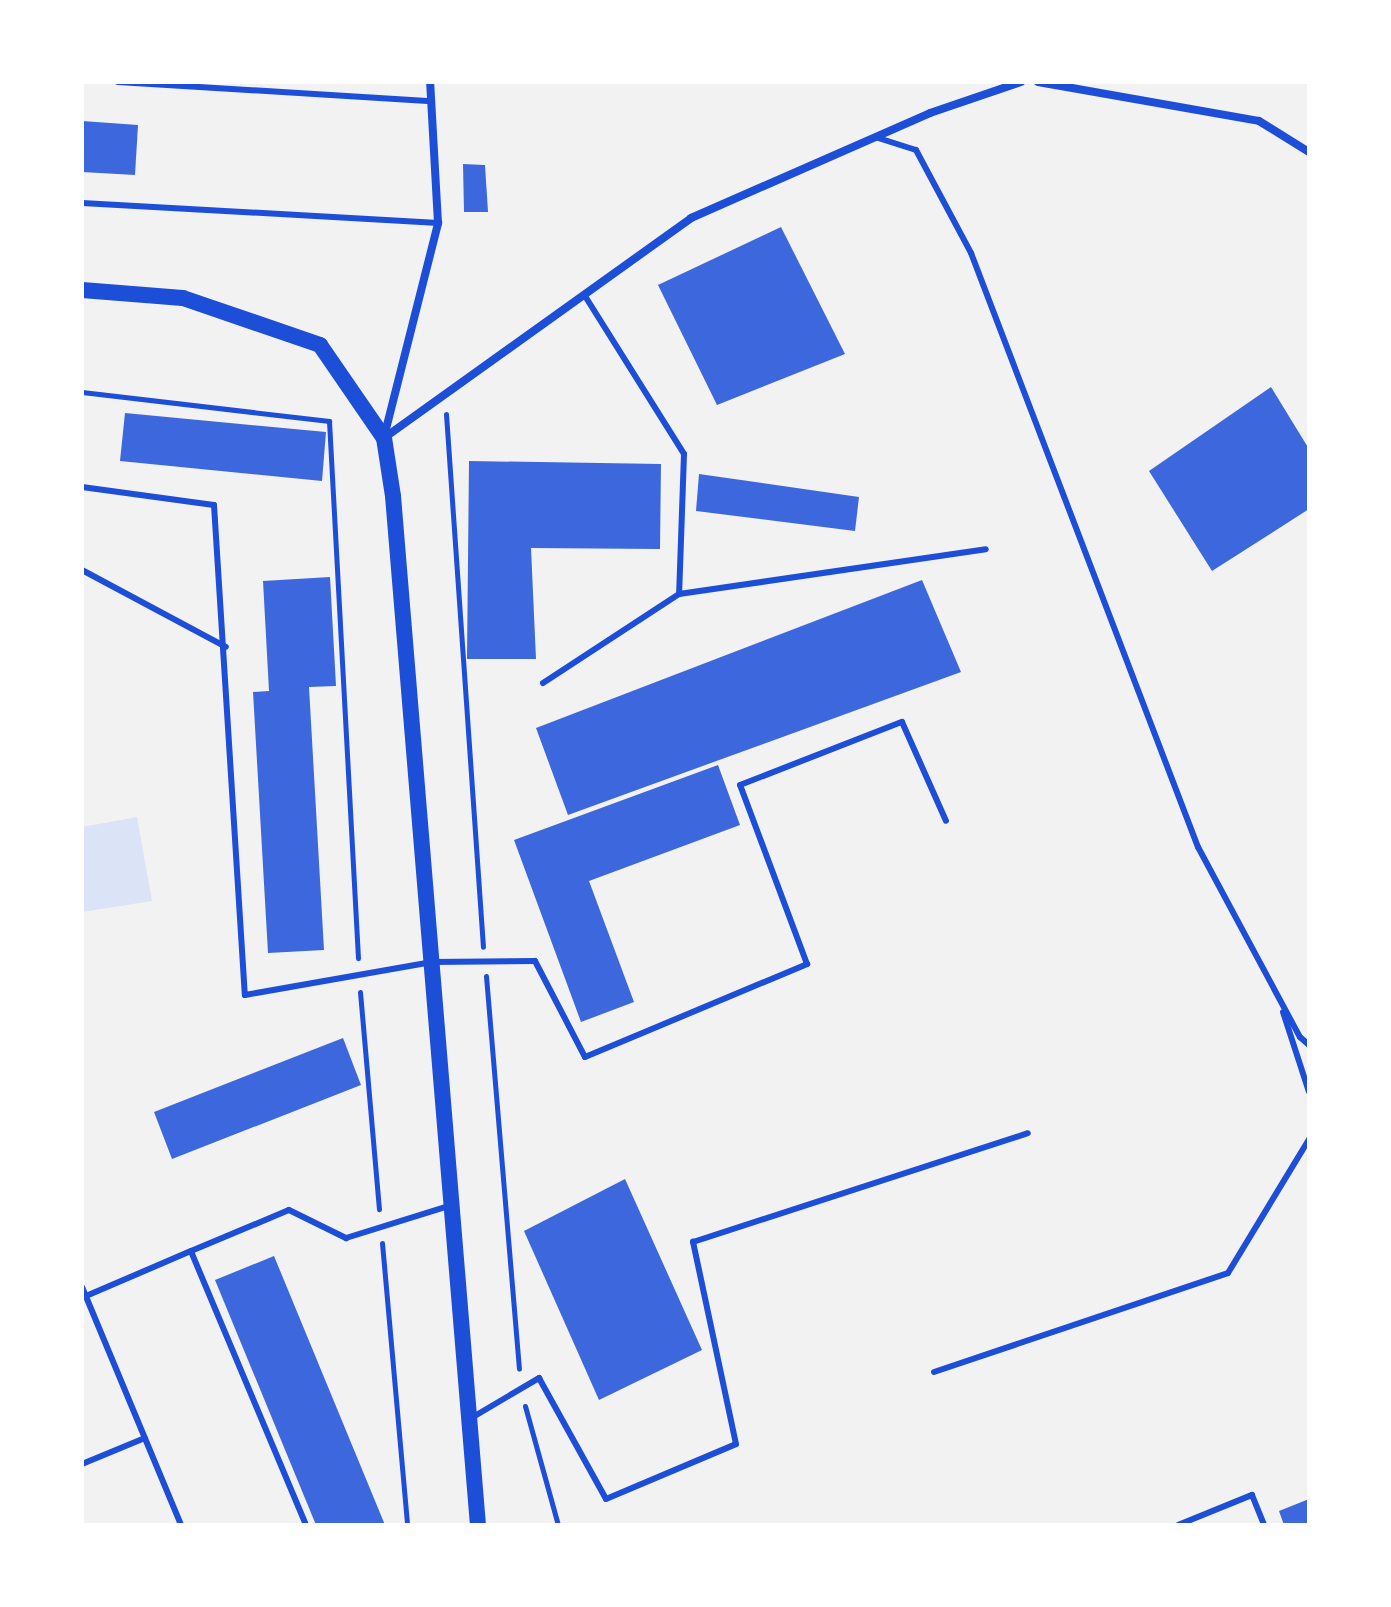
<!DOCTYPE html>
<html>
<head>
<meta charset="utf-8">
<style>
	body { margin:0 }
	#map { position:relative; width:1391px; height:1607px; overflow:hidden; background:#f2f2f2; font-family:"Nunito Sans",sans-serif }
	div>[style] { position:absolute }
	.green>* { inset:0; background:#dbe4f7 }
	.building>* { inset:0; background:#3d67dc }
	.path>* { height:5px; margin:-2.5px; padding:0 2.5px; transform-origin:2.5px; border-radius:2.5px; background:#1d4ed8 }
	.service>* { height:6px; margin:-3px; padding:0 3px; transform-origin:3px; border-radius:3px; background:#1d4ed8 }
	.minor>* { height:8px; margin:-4px; padding:0 4px; transform-origin:4px; border-radius:4px; background:#1d4ed8 }
	.secondary>* { height:16px; margin:-8px; padding:0 8px; transform-origin:8px; border-radius:8px; background:#1d4ed8 }
	span { translate:-50% -50%; white-space:nowrap; text-align:center; line-height:1.15; -webkit-text-stroke:8px #fff; paint-order:stroke }
	.frame { position:absolute; inset:0; border:84px solid #fff; pointer-events:none }
</style>
</head>
<body>
<div id="map">
	<div class="green">
		<div style="clip-path:polygon(137px 817px,152px 901px,82px 912px,82px 827px)"></div>
	</div>
	<div class="building">
		<div style="clip-path:polygon(82px 121px,138px 125px,135px 175px,82px 172px)"></div>
		<div style="clip-path:polygon(463px 164px,485px 165px,488px 212px,464px 212px)"></div>
		<div style="clip-path:polygon(781px 227px,845px 354px,717px 405px,658px 285px)"></div>
		<div style="clip-path:polygon(1271px 387px,1309px 449px,1309px 509px,1212px 571px,1149px 471px)"></div>
		<div style="clip-path:polygon(125px 413px,326px 432px,322px 481px,120px 461px)"></div>
		<div style="clip-path:polygon(469px 461px,661px 464px,660px 549px,531px 548px,536px 659px,467px 659px)"></div>
		<div style="clip-path:polygon(699px 474px,859px 497px,855px 531px,696px 511px)"></div>
		<div style="clip-path:polygon(330px 577px,336px 686px,309px 687px,324px 950px,268px 953px,253px 692px,269px 691px,263px 581px)"></div>
		<div style="clip-path:polygon(922px 580px,961px 672px,568px 815px,536px 728px)"></div>
		<div style="clip-path:polygon(718px 765px,740px 825px,589px 881px,634px 1002px,581px 1022px,514px 840px)"></div>
		<div style="clip-path:polygon(343px 1038px,361px 1085px,172px 1159px,154px 1112px)"></div>
		<div style="clip-path:polygon(625px 1179px,702px 1350px,599px 1400px,524px 1231px)"></div>
		<div style="clip-path:polygon(274px 1256px,385px 1525px,316px 1525px,215px 1280px)"></div>
		<div style="clip-path:polygon(1309px 1499px,1309px 1525px,1284px 1525px,1279px 1511px)"></div>
	</div>
	<div class="path">
		<div style="left:82px;top:392px;width:249px;rotate:6.7deg"></div>
		<div style="left:329px;top:421px;width:538px;rotate:86.91deg"></div>
		<div style="left:446px;top:414px;width:534px;rotate:86.03deg"></div>
		<div style="left:486px;top:976px;width:394px;rotate:85.2deg"></div>
		<div style="left:360px;top:992px;width:218px;rotate:85deg"></div>
		<div style="left:382px;top:1243px;width:283px;rotate:84.9deg"></div>
		<div style="left:525px;top:1406px;width:123px;rotate:74.5deg"></div>
	</div>
	<div class="service">
		<div style="left:118px;top:82px;width:314px;rotate:3.5deg"></div>
		<div style="left:875px;top:137px;width:43px;rotate:17.6deg"></div>
		<div style="left:916px;top:150px;width:117px;rotate:61.9deg"></div>
		<div style="left:971px;top:253px;width:636px;rotate:69.09deg"></div>
		<div style="left:1198px;top:847px;width:216px;rotate:61.8deg"></div>
		<div style="left:1300px;top:1037px;width:12px;rotate:42deg"></div>
		<div style="left:82px;top:203px;width:357px;rotate:3.2deg"></div>
		<div style="left:585px;top:296px;width:186px;rotate:57.9deg"></div>
		<div style="left:684px;top:454px;width:140px;rotate:92deg"></div>
		<div style="left:82px;top:487px;width:133px;rotate:7.8deg"></div>
		<div style="left:214px;top:505px;width:491px;rotate:86.4deg"></div>
		<div style="left:245px;top:995px;width:190px;rotate:-10deg"></div>
		<div style="left:432px;top:962px;width:103px;rotate:-0.6deg"></div>
		<div style="left:535px;top:961px;width:108px;rotate:62.5deg"></div>
		<div style="left:585px;top:1057px;width:241px;rotate:-22.7deg"></div>
		<div style="left:807px;top:964px;width:191px;rotate:-110.5deg"></div>
		<div style="left:740px;top:785px;width:174px;rotate:-21.3deg"></div>
		<div style="left:902px;top:722px;width:108px;rotate:66deg"></div>
		<div style="left:82px;top:570px;width:163px;rotate:28.1deg"></div>
		<div style="left:543px;top:683px;width:163px;rotate:-33.2deg"></div>
		<div style="left:679px;top:594px;width:310px;rotate:-8.3deg"></div>
		<div style="left:1283px;top:1012px;width:84px;rotate:72deg"></div>
		<div style="left:82px;top:1287px;width:258px;rotate:67.4deg"></div>
		<div style="left:86px;top:1296px;width:114px;rotate:-23.2deg"></div>
		<div style="left:934px;top:1372px;width:310px;rotate:-18.6deg"></div>
		<div style="left:1228px;top:1273px;width:157px;rotate:-58.8deg"></div>
		<div style="left:473px;top:1417px;width:77px;rotate:-30.6deg"></div>
		<div style="left:539px;top:1378px;width:138px;rotate:61deg"></div>
		<div style="left:606px;top:1499px;width:141px;rotate:-22.9deg"></div>
		<div style="left:736px;top:1444px;width:207px;rotate:-102deg"></div>
		<div style="left:693px;top:1242px;width:352px;rotate:-18deg"></div>
		<div style="left:82px;top:1464px;width:68px;rotate:-22.4deg"></div>
		<div style="left:306px;top:1525px;width:297px;rotate:-112.8deg"></div>
		<div style="left:191px;top:1251px;width:106px;rotate:-22.7deg"></div>
		<div style="left:289px;top:1210px;width:64px;rotate:26.2deg"></div>
		<div style="left:346px;top:1238px;width:108px;rotate:-17.3deg"></div>
		<div style="left:1178px;top:1525px;width:80px;rotate:-22.1deg"></div>
		<div style="left:1252px;top:1495px;width:32px;rotate:68deg"></div>
	</div>
	<div class="minor">
		<div style="left:1038px;top:82px;width:224px;rotate:10deg"></div>
		<div style="left:1259px;top:121px;width:59px;rotate:31.8deg"></div>
		<div style="left:384px;top:437px;width:221px;rotate:-75.8deg"></div>
		<div style="left:438px;top:223px;width:141px;rotate:-93.2deg"></div>
		<div style="left:384px;top:438px;width:378px;rotate:-35.6deg"></div>
		<div style="left:691px;top:218px;width:261px;rotate:-23.7deg"></div>
		<div style="left:930px;top:113px;width:96px;rotate:-18.8deg"></div>
	</div>
	<div class="secondary">
		<div style="left:82px;top:290px;width:101px;rotate:4.5deg"></div>
		<div style="left:183px;top:298px;width:145px;rotate:18.9deg"></div>
		<div style="left:320px;top:345px;width:113px;rotate:55.5deg"></div>
		<div style="left:384px;top:438px;width:59px;rotate:81.2deg"></div>
		<div style="left:393px;top:496px;width:1033px;rotate:85.28deg"></div>
	</div>
	<div class="frame"></div>
</div>
</body>
</html>
